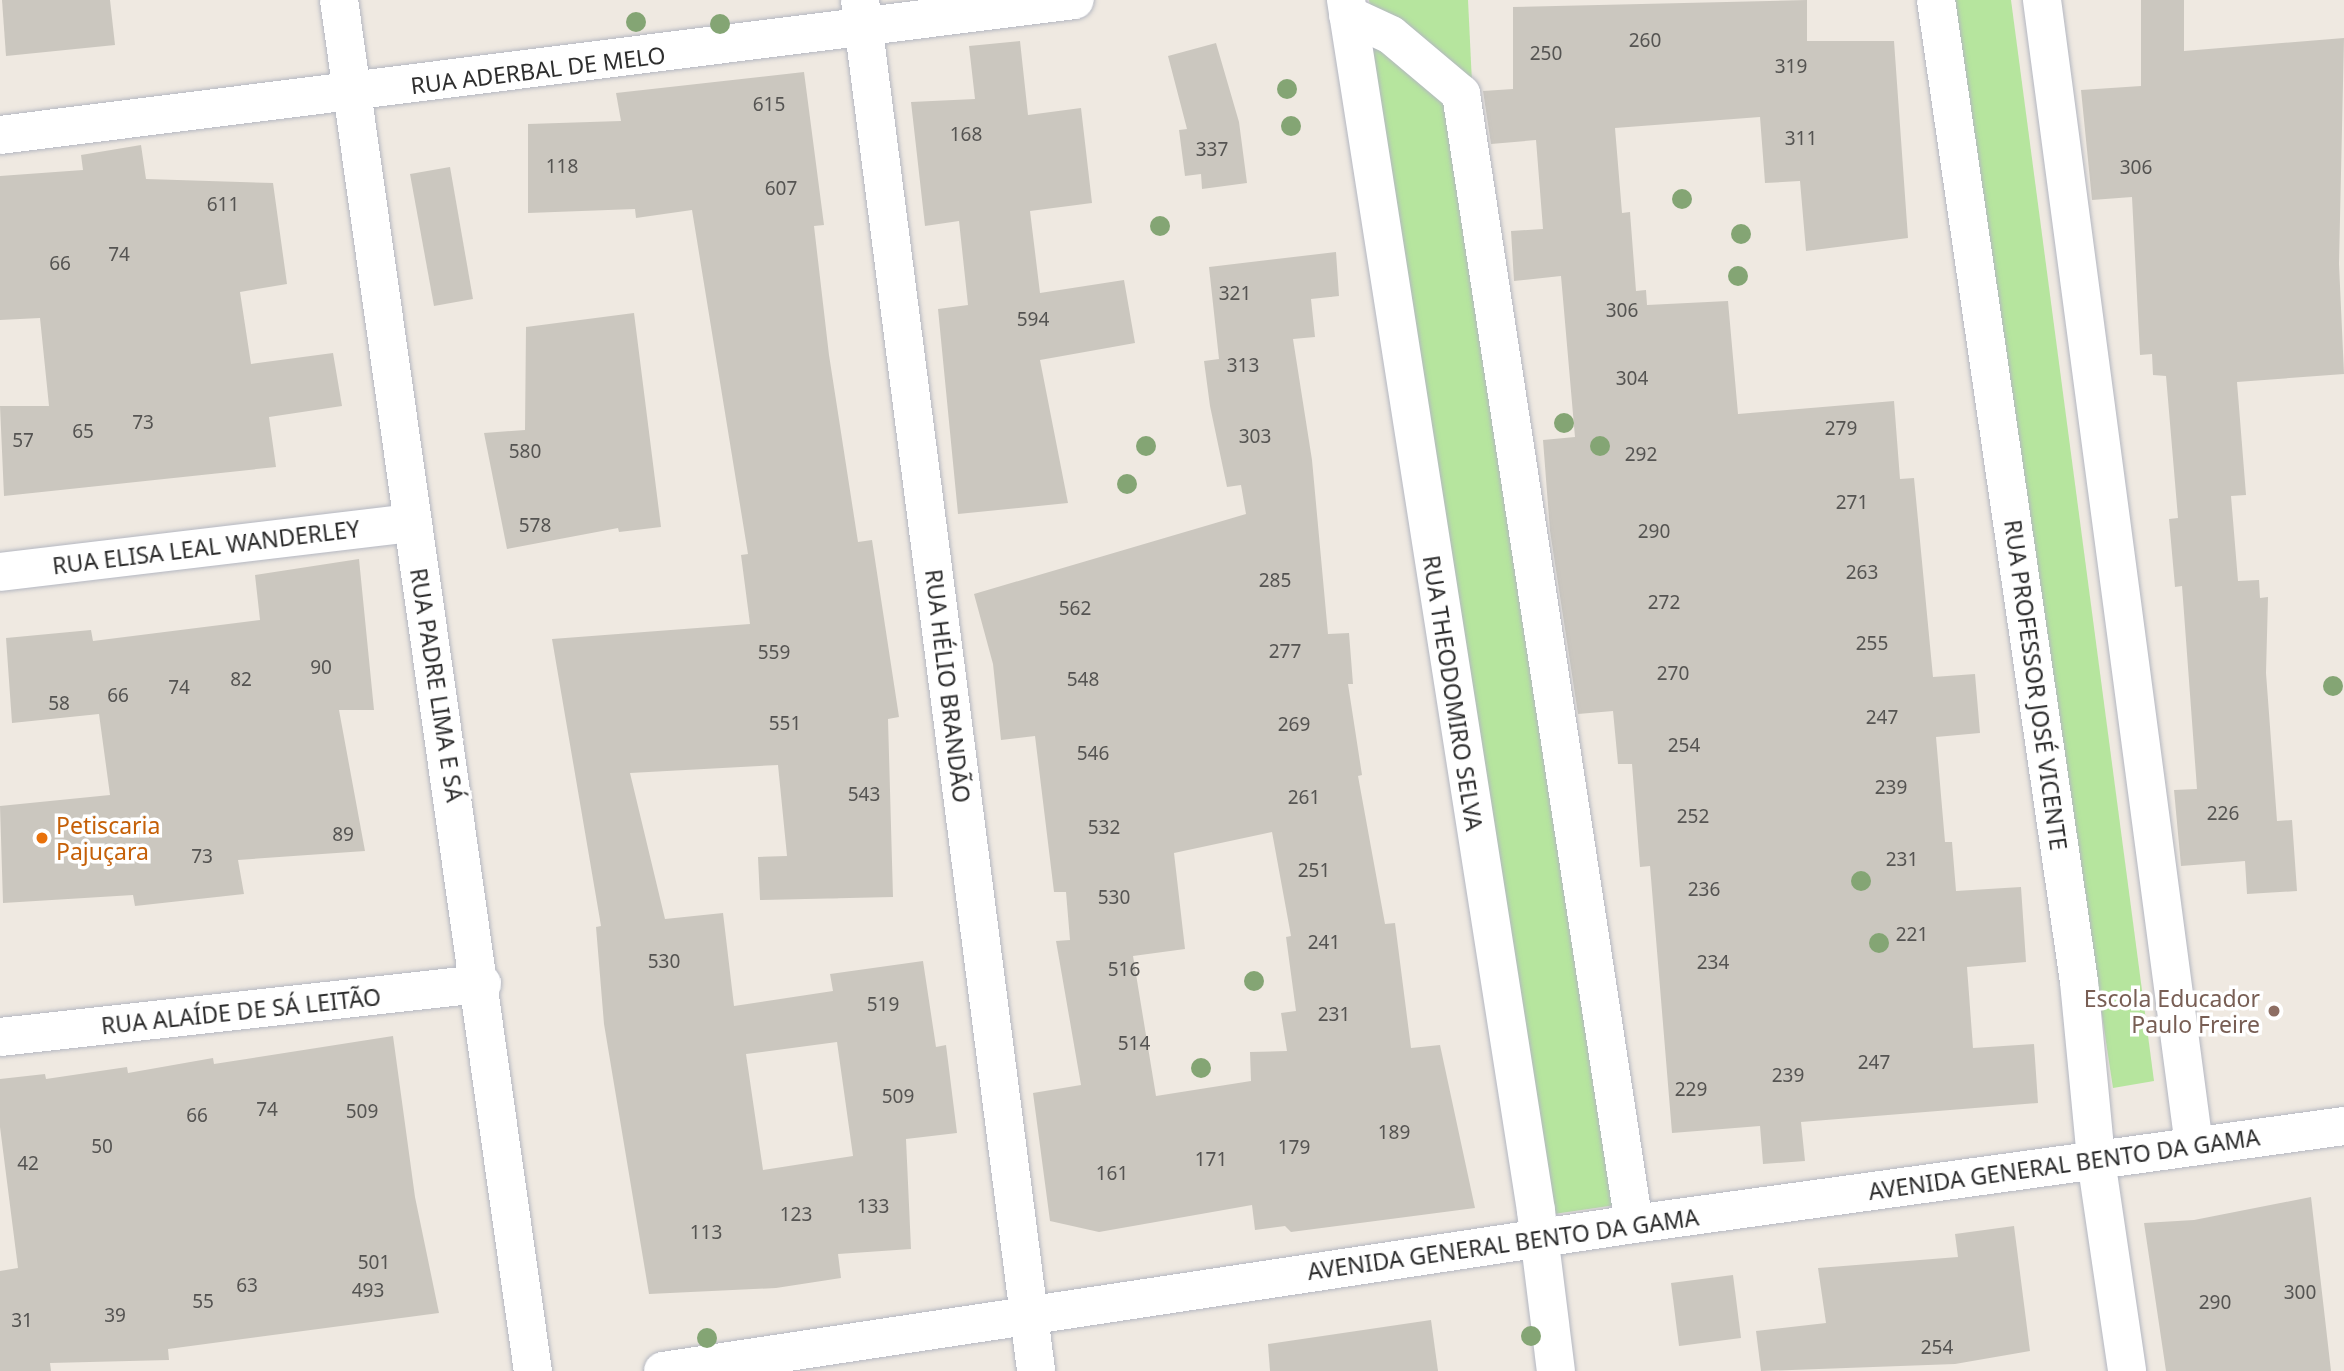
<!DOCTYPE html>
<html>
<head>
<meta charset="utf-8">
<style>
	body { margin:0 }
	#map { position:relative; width:2344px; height:1371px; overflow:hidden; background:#efe9e1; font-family:"Noto Sans",sans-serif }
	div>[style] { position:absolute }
	.green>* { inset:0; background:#b6e59e }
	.building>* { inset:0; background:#cbc7bf }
	.roads { filter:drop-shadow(0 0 2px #b4b7c1) drop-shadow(0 0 2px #b4b7c1) }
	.minor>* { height:38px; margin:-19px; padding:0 19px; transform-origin:19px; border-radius:19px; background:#fff }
	.trees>* { width:20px; height:20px; margin:-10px; border-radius:50%; background:#84a574 }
	.dots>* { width:19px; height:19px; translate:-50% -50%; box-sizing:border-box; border:4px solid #fff; border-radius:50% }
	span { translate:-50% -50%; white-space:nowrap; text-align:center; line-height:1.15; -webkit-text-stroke:7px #fff; paint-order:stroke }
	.number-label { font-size:19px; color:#555452 }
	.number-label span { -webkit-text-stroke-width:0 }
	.street-label { font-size:23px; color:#2e2e2e }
	.food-label { font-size:23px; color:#c56008 }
	.left { translate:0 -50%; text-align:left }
	.education-label { font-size:23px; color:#785e54 }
	.right { translate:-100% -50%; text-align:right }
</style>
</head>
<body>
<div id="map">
	<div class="green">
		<div style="clip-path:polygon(1369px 0,1468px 0,1472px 83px,1370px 6px)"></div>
		<div style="clip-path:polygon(1949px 0,2011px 0,2154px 1081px,2113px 1088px)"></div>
		<div style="clip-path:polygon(1353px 22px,1455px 98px,1623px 1204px,1547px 1215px)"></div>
	</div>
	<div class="building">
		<div style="clip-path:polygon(2px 0,110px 0,115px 45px,6px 56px)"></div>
		<div style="clip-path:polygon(1807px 0,1807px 41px,1894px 41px,1908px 238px,1806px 251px,1800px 181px,1765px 183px,1760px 117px,1615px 128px,1622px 213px,1630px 212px,1636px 291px,1646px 290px,1647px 305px,1728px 301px,1738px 414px,1894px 401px,1900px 479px,1914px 478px,1933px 677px,1975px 674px,1980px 733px,1936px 737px,1945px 842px,1952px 842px,1956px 891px,2021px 887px,2026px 962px,1967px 967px,1973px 1048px,2034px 1044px,2038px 1103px,1801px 1122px,1805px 1161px,1763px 1164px,1760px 1126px,1672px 1133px,1650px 866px,1640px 867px,1632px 764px,1618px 764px,1613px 711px,1578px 714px,1550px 531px,1543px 440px,1575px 437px,1561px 276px,1514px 281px,1511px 231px,1543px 229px,1536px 140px,1491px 144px,1483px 91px,1513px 89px,1513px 7px)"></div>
		<div style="clip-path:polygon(2141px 0,2184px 0,2184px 51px,2344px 38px,2339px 264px,2344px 374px,2237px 382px,2246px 495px,2231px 496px,2238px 581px,2259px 580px,2260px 598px,2268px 597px,2266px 673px,2277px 821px,2292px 820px,2297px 891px,2247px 894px,2245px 861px,2181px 866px,2174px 790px,2197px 789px,2182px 586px,2175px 587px,2169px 519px,2178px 518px,2166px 376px,2153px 375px,2152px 354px,2140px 355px,2132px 197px,2092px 200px,2081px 90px,2141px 86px)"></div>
		<div style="clip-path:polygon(1020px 41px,1028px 115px,1081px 108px,1092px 203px,1030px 211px,1040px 293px,1124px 280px,1135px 343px,1040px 360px,1068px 503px,958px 514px,938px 309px,968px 305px,959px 221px,925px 226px,911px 102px,975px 99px,969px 46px)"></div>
		<div style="clip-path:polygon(1216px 43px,1239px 122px,1247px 183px,1202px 189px,1201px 174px,1185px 176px,1179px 130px,1187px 129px,1168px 56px)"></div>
		<div style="clip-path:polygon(evenodd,804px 72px,824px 225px,814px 226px,829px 355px,858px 542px,872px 540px,899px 717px,888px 719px,893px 897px,760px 900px,758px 857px,787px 856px,778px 765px,630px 773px,665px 919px,723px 913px,734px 1006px,833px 991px,830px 974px,923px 961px,936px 1047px,946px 1045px,957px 1133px,906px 1139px,911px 1249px,838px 1254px,841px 1278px,776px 1288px,649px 1294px,604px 1024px,596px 927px,601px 926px,552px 639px,750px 624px,741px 555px,748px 554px,692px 210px,636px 218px,635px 209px,528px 213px,528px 124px,621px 121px,616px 93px,804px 72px,837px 1042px,853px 1156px,763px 1170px,746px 1054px,837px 1042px)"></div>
		<div style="clip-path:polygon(141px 145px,146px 179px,273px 183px,287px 284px,240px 292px,251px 364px,333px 353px,342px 406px,269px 417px,276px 467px,4px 496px,0 406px,49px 406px,40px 318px,0 320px,0 176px,83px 170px,81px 155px)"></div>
		<div style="clip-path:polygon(450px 167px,473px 299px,434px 306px,410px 174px)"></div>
		<div style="clip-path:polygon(evenodd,1336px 252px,1339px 296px,1311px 299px,1315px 337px,1293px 339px,1312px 460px,1328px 634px,1349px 633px,1353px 684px,1348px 684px,1362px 775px,1358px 776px,1385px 924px,1395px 923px,1411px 1048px,1440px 1045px,1475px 1208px,1291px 1232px,1285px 1226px,1255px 1230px,1252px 1205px,1099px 1232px,1050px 1221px,1033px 1093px,1081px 1085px,1056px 941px,1070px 940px,1066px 892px,1054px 892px,1035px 736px,1001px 740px,993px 664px,974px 594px,1246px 514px,1241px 485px,1227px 487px,1210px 406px,1204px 361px,1219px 359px,1209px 267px,1336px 252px,1272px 832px,1291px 936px,1286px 937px,1296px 1011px,1281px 1013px,1287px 1051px,1250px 1052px,1251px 1081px,1156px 1096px,1133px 956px,1185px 949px,1174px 853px,1272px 832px)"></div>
		<div style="clip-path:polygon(634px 313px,661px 527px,619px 532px,618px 528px,507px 549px,484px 433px,525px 430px,526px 327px)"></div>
		<div style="clip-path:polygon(359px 559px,374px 710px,339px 710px,365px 851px,238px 860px,244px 894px,135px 906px,133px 895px,3px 903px,0 806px,110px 795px,99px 714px,12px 723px,6px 638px,91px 630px,93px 641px,260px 620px,255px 575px)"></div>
		<div style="clip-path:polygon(393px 1036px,415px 1197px,439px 1313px,168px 1349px,169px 1360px,50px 1363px,51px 1371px,0 1371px,0 1271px,18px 1268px,0 1127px,0 1079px,45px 1074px,46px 1079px,127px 1067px,128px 1073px,213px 1058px,214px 1064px)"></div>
		<div style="clip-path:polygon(2311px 1197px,2331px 1371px,2166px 1371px,2144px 1223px,2194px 1220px)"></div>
		<div style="clip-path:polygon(2014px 1226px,2030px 1351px,1955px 1364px,1761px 1371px,1756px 1331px,1826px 1323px,1818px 1268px,1958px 1257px,1955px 1234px)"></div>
		<div style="clip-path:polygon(1733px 1275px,1741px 1338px,1679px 1346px,1671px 1283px)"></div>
		<div style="clip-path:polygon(1431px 1320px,1438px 1371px,1270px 1371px,1268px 1344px)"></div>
	</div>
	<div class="roads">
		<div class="minor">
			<div style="left:339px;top:0;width:1385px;rotate:81.95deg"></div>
			<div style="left:860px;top:0;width:1382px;rotate:82.68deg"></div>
			<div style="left:1346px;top:0;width:1226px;rotate:81.08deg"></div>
			<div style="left:1536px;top:1211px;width:161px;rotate:82.9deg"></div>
			<div style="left:1936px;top:0;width:992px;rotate:81.71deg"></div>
			<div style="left:2079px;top:982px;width:179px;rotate:84.5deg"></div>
			<div style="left:2096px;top:1160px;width:213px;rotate:81.6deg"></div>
			<div style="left:2042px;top:0;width:1156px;rotate:82.44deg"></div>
			<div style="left:1348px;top:15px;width:47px;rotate:24.9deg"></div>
			<div style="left:1391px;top:35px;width:92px;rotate:40.1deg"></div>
			<div style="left:1461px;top:94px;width:1143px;rotate:81.3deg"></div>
			<div style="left:0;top:135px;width:1083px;rotate:-7.16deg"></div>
			<div style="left:0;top:572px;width:415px;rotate:-6.8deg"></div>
			<div style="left:0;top:1037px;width:485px;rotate:-6.3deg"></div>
			<div style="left:663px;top:1371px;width:982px;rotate:-8.61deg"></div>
			<div style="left:1634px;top:1224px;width:717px;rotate:-7.86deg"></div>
		</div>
	</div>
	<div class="trees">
		<div style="left:636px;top:22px"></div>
		<div style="left:720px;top:24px"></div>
		<div style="left:1287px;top:89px"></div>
		<div style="left:1291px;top:126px"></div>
		<div style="left:1682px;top:199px"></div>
		<div style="left:1160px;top:226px"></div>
		<div style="left:1741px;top:234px"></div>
		<div style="left:1738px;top:276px"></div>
		<div style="left:1564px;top:423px"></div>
		<div style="left:1146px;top:446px"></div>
		<div style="left:1600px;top:446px"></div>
		<div style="left:1127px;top:484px"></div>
		<div style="left:2333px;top:686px"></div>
		<div style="left:1861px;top:881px"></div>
		<div style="left:1879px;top:943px"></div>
		<div style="left:1254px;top:981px"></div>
		<div style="left:1201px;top:1068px"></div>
		<div style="left:1531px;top:1336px"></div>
		<div style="left:707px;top:1338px"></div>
	</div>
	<div class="dots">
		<div style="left:42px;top:838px;background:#e8710a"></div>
		<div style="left:2274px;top:1011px;background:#8d6e63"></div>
	</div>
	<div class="number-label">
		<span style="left:1645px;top:41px">260</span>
		<span style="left:1546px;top:54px">250</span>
		<span style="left:1791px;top:67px">319</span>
		<span style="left:769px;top:105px">615</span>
		<span style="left:966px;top:135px">168</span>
		<span style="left:1801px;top:139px">311</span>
		<span style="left:1212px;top:150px">337</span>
		<span style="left:562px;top:167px">118</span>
		<span style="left:2136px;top:168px">306</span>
		<span style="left:781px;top:189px">607</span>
		<span style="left:223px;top:205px">611</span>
		<span style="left:119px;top:255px">74</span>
		<span style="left:60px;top:264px">66</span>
		<span style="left:1235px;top:294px">321</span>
		<span style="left:1622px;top:311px">306</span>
		<span style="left:1033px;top:320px">594</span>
		<span style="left:1243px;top:366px">313</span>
		<span style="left:1632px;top:379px">304</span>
		<span style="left:143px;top:423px">73</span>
		<span style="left:1841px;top:429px">279</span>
		<span style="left:83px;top:432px">65</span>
		<span style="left:1255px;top:437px">303</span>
		<span style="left:23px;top:441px">57</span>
		<span style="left:525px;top:452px">580</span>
		<span style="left:1641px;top:455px">292</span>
		<span style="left:1852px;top:503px">271</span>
		<span style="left:535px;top:526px">578</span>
		<span style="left:1654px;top:532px">290</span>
		<span style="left:1862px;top:573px">263</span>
		<span style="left:1275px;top:581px">285</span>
		<span style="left:1664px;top:603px">272</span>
		<span style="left:1075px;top:609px">562</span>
		<span style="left:1872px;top:644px">255</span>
		<span style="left:1285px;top:652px">277</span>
		<span style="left:774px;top:653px">559</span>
		<span style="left:321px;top:668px">90</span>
		<span style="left:1673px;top:674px">270</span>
		<span style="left:241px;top:680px">82</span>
		<span style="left:1083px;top:680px">548</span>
		<span style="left:179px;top:688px">74</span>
		<span style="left:118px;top:696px">66</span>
		<span style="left:59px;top:704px">58</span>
		<span style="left:1882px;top:718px">247</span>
		<span style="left:785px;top:724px">551</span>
		<span style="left:1294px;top:725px">269</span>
		<span style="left:1684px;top:746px">254</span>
		<span style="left:1093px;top:754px">546</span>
		<span style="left:1891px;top:788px">239</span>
		<span style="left:864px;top:795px">543</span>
		<span style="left:1304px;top:798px">261</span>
		<span style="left:2223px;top:814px">226</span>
		<span style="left:1693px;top:817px">252</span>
		<span style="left:1104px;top:828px">532</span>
		<span style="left:343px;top:835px">89</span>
		<span style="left:202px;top:857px">73</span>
		<span style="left:1902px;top:860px">231</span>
		<span style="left:1314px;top:871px">251</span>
		<span style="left:1704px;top:890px">236</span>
		<span style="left:1114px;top:898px">530</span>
		<span style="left:1912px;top:935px">221</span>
		<span style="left:1324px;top:943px">241</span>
		<span style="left:664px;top:962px">530</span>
		<span style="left:1713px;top:963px">234</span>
		<span style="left:1124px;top:970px">516</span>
		<span style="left:883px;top:1005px">519</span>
		<span style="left:1334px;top:1015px">231</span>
		<span style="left:1134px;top:1044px">514</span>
		<span style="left:1874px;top:1063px">247</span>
		<span style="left:1788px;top:1076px">239</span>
		<span style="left:1691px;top:1090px">229</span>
		<span style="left:898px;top:1097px">509</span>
		<span style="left:267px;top:1110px">74</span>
		<span style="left:362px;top:1112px">509</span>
		<span style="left:197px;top:1116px">66</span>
		<span style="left:1394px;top:1133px">189</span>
		<span style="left:102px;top:1147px">50</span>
		<span style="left:1294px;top:1148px">179</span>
		<span style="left:1211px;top:1160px">171</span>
		<span style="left:28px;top:1164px">42</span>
		<span style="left:1112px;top:1174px">161</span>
		<span style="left:873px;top:1207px">133</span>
		<span style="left:796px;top:1215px">123</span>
		<span style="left:706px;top:1233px">113</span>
		<span style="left:374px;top:1263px">501</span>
		<span style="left:247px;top:1286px">63</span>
		<span style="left:368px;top:1291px">493</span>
		<span style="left:2300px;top:1293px">300</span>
		<span style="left:203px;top:1302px">55</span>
		<span style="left:2215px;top:1303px">290</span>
		<span style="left:115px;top:1316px">39</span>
		<span style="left:22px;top:1321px">31</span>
		<span style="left:1937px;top:1348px">254</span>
	</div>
	<div class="street-label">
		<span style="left:538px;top:70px;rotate:-7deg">RUA ADERBAL DE MELO</span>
		<span style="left:206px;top:547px;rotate:-7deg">RUA ELISA LEAL WANDERLEY</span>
		<span style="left:437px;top:685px;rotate:81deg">RUA PADRE LIMA E SÁ</span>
		<span style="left:2036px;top:685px;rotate:82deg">RUA PROFESSOR JOSÉ VICENTE</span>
		<span style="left:948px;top:686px;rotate:83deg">RUA HÉLIO BRANDÃO</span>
		<span style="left:1453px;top:693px;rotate:81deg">RUA THEODOMIRO SELVA</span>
		<span style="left:241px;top:1011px;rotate:-6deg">RUA ALAÍDE DE SÁ LEITÃO</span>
		<span style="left:2064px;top:1164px;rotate:-8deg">AVENIDA GENERAL BENTO DA GAMA</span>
		<span style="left:1503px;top:1244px;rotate:-8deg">AVENIDA GENERAL BENTO DA GAMA</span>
	</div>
	<div class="food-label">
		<span class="left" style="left:56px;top:838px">Petiscaria<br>Pajuçara</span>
	</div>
	<div class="education-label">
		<span class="right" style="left:2260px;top:1011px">Escola Educador<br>Paulo Freire</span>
	</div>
</div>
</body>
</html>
